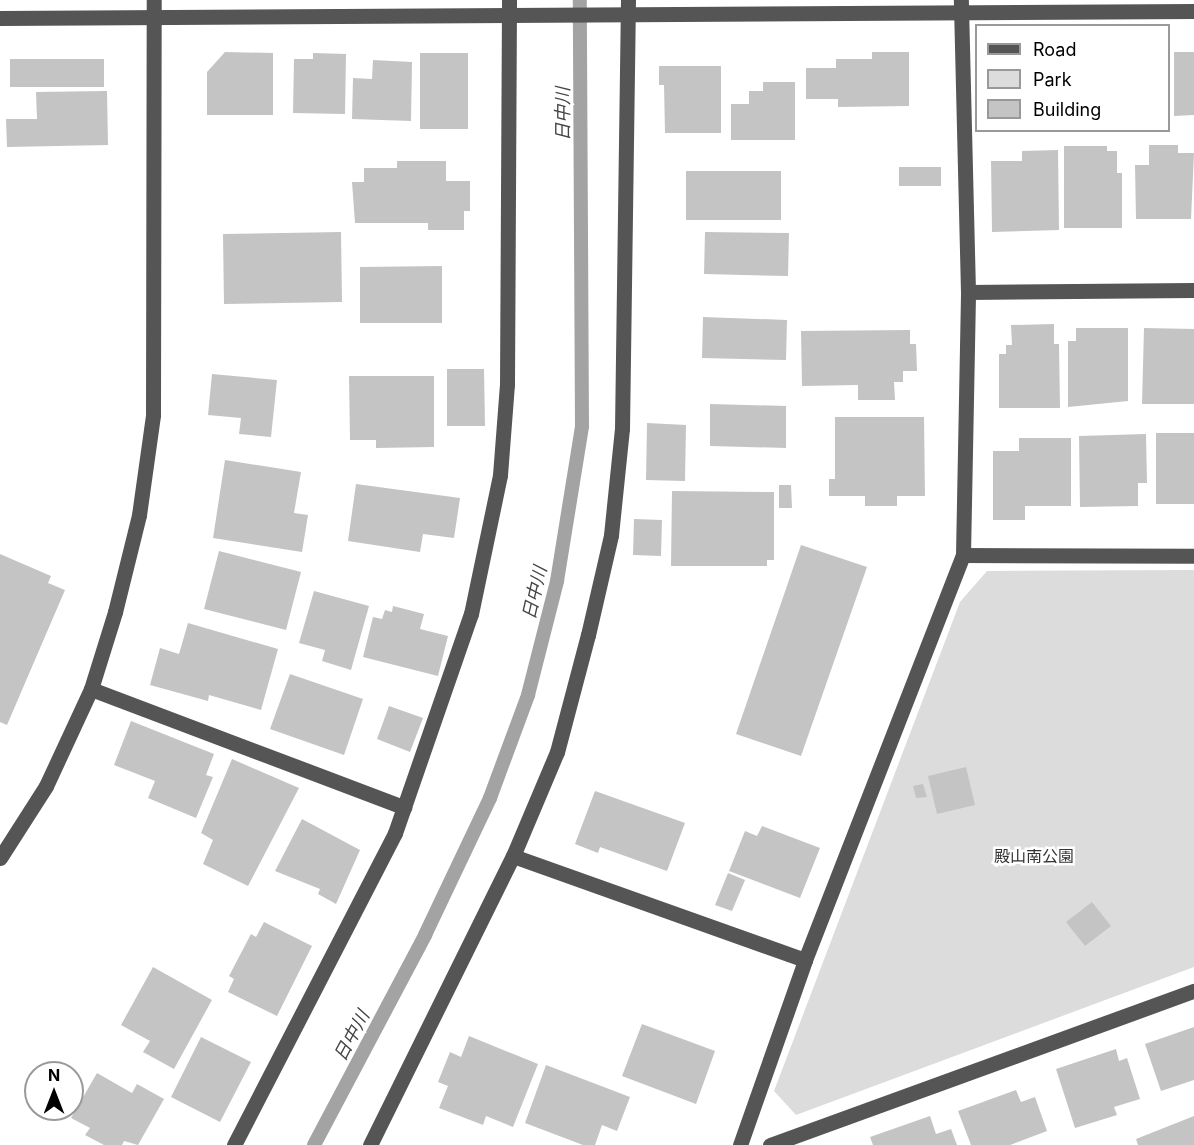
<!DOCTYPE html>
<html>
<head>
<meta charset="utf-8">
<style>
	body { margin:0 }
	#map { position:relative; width:1194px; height:1145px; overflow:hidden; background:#fff; font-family:Inter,"Noto Sans JP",sans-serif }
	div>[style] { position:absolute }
	.green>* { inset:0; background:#dcdcdc }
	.stream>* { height:14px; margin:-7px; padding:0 7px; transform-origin:7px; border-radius:7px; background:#a3a3a3 }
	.building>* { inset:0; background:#c4c4c4 }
	.minor>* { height:15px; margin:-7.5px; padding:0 7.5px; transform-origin:7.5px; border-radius:7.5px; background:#555 }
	span { translate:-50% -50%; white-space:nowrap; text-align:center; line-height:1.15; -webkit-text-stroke:5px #fff; paint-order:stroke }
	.park-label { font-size:16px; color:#333 }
	.water-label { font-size:18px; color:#444; font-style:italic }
	.legend { position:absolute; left:975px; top:24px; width:195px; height:108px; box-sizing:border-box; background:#fff; border:2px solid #999; margin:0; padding:8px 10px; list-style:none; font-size:18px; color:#000 }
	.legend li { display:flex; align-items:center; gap:12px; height:30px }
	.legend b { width:30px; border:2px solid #999 }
	.north { position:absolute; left:24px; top:1061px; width:60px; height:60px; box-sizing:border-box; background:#fff; border:2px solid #999; border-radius:50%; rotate:0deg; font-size:16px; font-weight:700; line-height:24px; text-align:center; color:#000 }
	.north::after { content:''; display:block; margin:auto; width:21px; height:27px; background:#000; clip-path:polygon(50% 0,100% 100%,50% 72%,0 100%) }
</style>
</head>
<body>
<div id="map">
	<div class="green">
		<div style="clip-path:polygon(1194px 570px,1194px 967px,796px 1115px,774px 1091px,960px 602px,987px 571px)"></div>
	</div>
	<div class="stream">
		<div style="left:314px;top:1145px;width:238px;rotate:-62.1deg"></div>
		<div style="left:425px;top:935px;width:152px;rotate:-64.6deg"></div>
		<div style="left:490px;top:798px;width:110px;rotate:-69.7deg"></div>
		<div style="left:528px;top:695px;width:118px;rotate:-75.7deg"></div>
		<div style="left:557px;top:581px;width:157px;rotate:-80.8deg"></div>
		<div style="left:582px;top:426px;width:426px;rotate:-90.3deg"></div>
	</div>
	<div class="building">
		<div style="clip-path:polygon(225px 52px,273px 53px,273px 115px,207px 115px,207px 72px)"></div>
		<div style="clip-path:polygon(872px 52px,909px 52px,909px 106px,838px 107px,838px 99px,806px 99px,806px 68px,836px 68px,836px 59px,872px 59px)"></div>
		<div style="clip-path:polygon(1174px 52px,1194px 52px,1194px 115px,1174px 116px)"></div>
		<div style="clip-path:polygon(313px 53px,346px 54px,345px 114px,293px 113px,294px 59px,313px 59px)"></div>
		<div style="clip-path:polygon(420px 53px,468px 53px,468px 129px,420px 129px)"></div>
		<div style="clip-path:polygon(10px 59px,104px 59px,104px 87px,10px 87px)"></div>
		<div style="clip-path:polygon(373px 60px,412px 62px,411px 121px,352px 119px,353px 78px,372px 79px)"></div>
		<div style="clip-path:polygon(659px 66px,721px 66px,721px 133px,665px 133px,664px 85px,659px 85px)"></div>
		<div style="clip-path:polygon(763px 82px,795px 82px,795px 140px,731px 140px,731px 104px,749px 104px,749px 91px,763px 91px)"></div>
		<div style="clip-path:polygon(107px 91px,108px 145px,7px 147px,6px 119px,37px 119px,36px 92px)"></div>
		<div style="clip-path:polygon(1149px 145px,1178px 145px,1178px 153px,1194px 153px,1191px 219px,1136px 219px,1135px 165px,1149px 165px)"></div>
		<div style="clip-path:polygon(1064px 146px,1107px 146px,1107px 151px,1117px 151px,1117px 173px,1122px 173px,1122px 228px,1064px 228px)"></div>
		<div style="clip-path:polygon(1058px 150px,1059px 230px,992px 232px,991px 161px,1022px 161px,1022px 151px)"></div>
		<div style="clip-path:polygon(397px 161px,446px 161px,446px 181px,470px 181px,470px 211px,464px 211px,464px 230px,428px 230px,428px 223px,355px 223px,352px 182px,364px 182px,364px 168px,397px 168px)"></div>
		<div style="clip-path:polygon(899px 167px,941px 167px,941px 186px,899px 186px)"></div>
		<div style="clip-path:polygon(686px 171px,781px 171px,781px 220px,686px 220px)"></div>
		<div style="clip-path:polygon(341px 232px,342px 302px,224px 304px,223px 234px)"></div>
		<div style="clip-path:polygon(705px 232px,789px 233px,788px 276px,704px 274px)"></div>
		<div style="clip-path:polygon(442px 266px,442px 323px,360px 323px,360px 267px)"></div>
		<div style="clip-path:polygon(703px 317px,787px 320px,786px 360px,702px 358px)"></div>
		<div style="clip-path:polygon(1054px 324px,1054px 344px,1059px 344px,1060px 408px,999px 408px,999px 354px,1006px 354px,1006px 345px,1012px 345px,1011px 325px)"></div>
		<div style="clip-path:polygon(1076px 328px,1128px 328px,1128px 401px,1068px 407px,1068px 341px,1076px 341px)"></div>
		<div style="clip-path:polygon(1144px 328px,1194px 329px,1194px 404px,1142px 404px)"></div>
		<div style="clip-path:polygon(910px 330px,910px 344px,916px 344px,917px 371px,903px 371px,903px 382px,894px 382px,895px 400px,858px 400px,858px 385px,802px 386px,801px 331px)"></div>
		<div style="clip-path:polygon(447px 369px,484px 369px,485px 426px,447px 426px)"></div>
		<div style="clip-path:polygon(212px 374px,277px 380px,271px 437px,239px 434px,241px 418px,208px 415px)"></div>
		<div style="clip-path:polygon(349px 376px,434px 376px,434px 447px,376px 448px,376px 440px,350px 440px)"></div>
		<div style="clip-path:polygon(710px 404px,786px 406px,786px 448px,710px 446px)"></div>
		<div style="clip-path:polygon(835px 417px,924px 417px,925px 496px,897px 496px,897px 506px,865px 506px,865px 496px,829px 496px,829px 479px,835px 479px)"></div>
		<div style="clip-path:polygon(647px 423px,686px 425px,685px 481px,646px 480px)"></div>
		<div style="clip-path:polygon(1156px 433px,1194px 433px,1194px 504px,1156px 504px)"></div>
		<div style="clip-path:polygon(1146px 434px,1147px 483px,1138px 483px,1138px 506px,1080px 507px,1079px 436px)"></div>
		<div style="clip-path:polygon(1019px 438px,1071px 438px,1071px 506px,1025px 506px,1025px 520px,993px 520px,993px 451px,1019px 451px)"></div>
		<div style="clip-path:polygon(225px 460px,301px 472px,294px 513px,308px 515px,302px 552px,213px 538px)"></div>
		<div style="clip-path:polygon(356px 484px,460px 498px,454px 538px,423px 534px,420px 552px,348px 541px)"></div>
		<div style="clip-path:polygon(779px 485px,791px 485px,792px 508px,779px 508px)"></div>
		<div style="clip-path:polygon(672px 491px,774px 492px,774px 560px,767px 560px,767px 566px,671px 566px)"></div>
		<div style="clip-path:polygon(634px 519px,662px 520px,661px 556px,633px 555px)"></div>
		<div style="clip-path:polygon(801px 545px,867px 567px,801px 756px,736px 734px)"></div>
		<div style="clip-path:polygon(219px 551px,301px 572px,286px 630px,204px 609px)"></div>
		<div style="clip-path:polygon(0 554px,51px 576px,48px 583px,65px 590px,7px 725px,0 722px)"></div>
		<div style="clip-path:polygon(314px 591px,369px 606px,351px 670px,322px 661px,325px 650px,299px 643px)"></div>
		<div style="clip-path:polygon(393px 606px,424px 614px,420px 629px,448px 636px,438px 676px,363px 657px,373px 617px,382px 619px,385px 610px,392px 612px)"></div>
		<div style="clip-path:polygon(188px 623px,278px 649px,261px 710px,209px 695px,208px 701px,150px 685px,160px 648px,179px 654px)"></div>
		<div style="clip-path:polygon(290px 674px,363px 699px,344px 755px,270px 729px)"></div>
		<div style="clip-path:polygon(389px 706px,423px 718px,410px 752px,377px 739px)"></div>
		<div style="clip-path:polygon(131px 721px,214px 754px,206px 775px,213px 777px,196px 818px,148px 798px,155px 781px,114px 765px)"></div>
		<div style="clip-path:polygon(232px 759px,299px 788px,248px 886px,203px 864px,213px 840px,201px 833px)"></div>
		<div style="clip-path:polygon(966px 767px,975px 805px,937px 814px,928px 776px)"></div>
		<div style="clip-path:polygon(923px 784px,927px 797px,916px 798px,913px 786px)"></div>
		<div style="clip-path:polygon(595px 791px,685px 823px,667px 871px,600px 847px,598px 853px,575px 844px)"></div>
		<div style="clip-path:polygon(302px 819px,360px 850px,336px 904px,318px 894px,320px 889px,275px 871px)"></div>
		<div style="clip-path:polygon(762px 826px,820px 848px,800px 898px,729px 871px,745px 831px,757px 836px)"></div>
		<div style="clip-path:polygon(728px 873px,745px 880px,732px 911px,715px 905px)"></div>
		<div style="clip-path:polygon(1092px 902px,1111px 926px,1085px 946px,1066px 922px)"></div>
		<div style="clip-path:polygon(264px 922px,312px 946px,277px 1016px,228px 992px,234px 979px,229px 976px,251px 934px,256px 937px)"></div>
		<div style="clip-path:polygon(153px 967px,212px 1000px,174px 1069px,143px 1052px,150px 1041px,121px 1025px)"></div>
		<div style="clip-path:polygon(642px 1024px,715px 1051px,696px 1104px,622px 1076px)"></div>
		<div style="clip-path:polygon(1194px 1027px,1194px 1080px,1161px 1091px,1145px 1044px)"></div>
		<div style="clip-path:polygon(469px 1036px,538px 1064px,513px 1127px,486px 1116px,483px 1125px,439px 1108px,448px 1086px,438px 1082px,450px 1052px,461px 1057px)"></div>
		<div style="clip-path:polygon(201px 1037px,251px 1062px,220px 1122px,171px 1097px)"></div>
		<div style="clip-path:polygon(1116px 1049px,1119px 1061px,1127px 1058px,1140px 1099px,1114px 1107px,1117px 1115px,1075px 1128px,1056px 1069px)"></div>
		<div style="clip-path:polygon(546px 1065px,630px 1097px,617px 1131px,602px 1125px,595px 1145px,583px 1145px,525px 1123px)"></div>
		<div style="clip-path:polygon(97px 1073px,132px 1093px,137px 1084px,164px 1099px,138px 1145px,124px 1141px,122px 1145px,104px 1145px,85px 1135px,90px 1128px,71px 1118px)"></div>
		<div style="clip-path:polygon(1016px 1090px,1021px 1102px,1035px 1097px,1047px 1131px,1010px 1145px,971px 1145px,958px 1111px)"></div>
		<div style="clip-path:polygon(930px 1116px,936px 1134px,951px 1129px,957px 1145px,873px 1145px,870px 1137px)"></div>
		<div style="clip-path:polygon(1194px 1116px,1194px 1145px,1138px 1145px,1136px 1139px)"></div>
	</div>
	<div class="minor">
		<div style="left:0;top:18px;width:1194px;rotate:-0.34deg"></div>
		<div style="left:968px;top:292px;width:226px;rotate:-0.5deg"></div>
		<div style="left:963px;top:555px;width:231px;rotate:0.2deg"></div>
		<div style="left:91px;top:689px;width:335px;rotate:20.7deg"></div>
		<div style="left:513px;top:856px;width:310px;rotate:19.6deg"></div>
		<div style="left:0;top:858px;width:85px;rotate:-57.4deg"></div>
		<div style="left:46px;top:786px;width:107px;rotate:-65.1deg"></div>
		<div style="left:91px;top:689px;width:81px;rotate:-72.7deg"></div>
		<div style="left:115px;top:612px;width:100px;rotate:-76.1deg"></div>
		<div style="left:139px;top:515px;width:101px;rotate:-82deg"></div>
		<div style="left:153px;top:415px;width:415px;rotate:-89.9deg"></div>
		<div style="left:234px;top:1145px;width:351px;rotate:-62.7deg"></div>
		<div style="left:395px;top:833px;width:232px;rotate:-70.9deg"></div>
		<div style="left:471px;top:614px;width:142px;rotate:-78.2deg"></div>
		<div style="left:500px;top:475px;width:90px;rotate:-85.6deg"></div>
		<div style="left:507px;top:385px;width:385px;rotate:-89.7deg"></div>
		<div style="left:370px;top:1145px;width:322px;rotate:-63.7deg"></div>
		<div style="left:513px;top:856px;width:113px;rotate:-67.1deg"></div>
		<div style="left:557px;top:752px;width:121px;rotate:-75.2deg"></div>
		<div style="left:588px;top:635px;width:103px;rotate:-77deg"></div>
		<div style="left:611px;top:535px;width:107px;rotate:-84.1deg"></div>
		<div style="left:622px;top:429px;width:429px;rotate:-89.2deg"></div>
		<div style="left:740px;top:1145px;width:196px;rotate:-70.6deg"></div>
		<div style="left:805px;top:960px;width:435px;rotate:-68.7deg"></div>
		<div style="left:963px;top:555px;width:263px;rotate:-88.9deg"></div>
		<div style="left:968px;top:292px;width:292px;rotate:-91.4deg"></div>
		<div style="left:770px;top:1145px;width:451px;rotate:-20deg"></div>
	</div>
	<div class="park-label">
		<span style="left:1034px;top:856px">殿山南公園</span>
	</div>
	<div class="water-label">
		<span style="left:563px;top:114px;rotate:-90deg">日中川</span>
		<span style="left:535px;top:593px;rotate:-77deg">日中川</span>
		<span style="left:352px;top:1036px;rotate:-62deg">日中川</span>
	</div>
	<ul class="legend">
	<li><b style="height:8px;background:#555"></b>Road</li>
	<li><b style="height:16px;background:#dcdcdc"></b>Park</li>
	<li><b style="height:16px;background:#c4c4c4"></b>Building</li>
	</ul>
	<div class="north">N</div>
</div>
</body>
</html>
